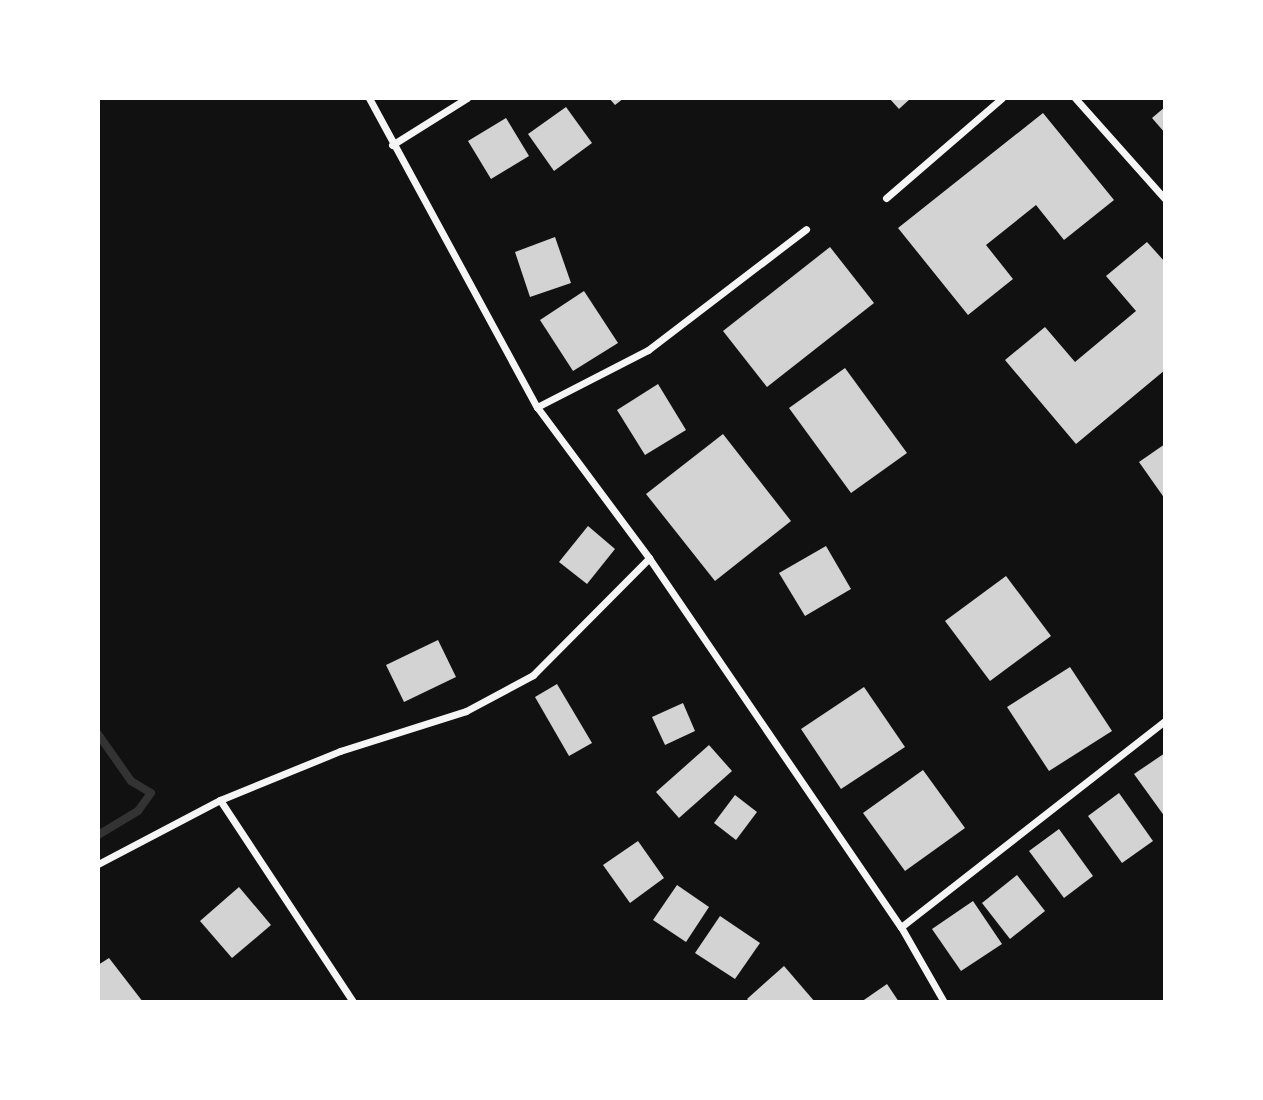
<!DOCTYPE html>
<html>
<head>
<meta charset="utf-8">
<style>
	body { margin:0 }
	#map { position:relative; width:1263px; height:1100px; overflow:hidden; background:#111; font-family:"PT Sans Narrow",sans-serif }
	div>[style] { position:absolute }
	.stream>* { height:8px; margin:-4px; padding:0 4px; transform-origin:4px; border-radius:4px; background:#333 }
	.building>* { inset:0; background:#d3d3d3 }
	.minor>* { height:7px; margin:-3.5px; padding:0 3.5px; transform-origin:3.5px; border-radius:3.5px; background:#f5f5f5 }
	span { translate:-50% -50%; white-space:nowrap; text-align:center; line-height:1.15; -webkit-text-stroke:5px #fff; paint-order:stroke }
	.frame { position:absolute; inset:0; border:100px solid #fff; pointer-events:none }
</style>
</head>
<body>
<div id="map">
	<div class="stream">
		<div style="left:98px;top:734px;width:57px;rotate:54.9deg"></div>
		<div style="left:131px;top:781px;width:23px;rotate:31deg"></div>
		<div style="left:151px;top:793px;width:22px;rotate:126deg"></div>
		<div style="left:138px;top:811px;width:47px;rotate:149deg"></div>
	</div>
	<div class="building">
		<div style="clip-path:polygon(609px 98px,624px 98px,615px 105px)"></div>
		<div style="clip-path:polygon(889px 98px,911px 98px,899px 109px)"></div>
		<div style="clip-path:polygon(566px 107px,592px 143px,554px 171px,528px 134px)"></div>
		<div style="clip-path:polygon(1165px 107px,1165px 133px,1152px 118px)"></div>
		<div style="clip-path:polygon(1043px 113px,1114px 200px,1064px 240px,1036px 205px,986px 245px,1013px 279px,968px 315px,898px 228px)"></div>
		<div style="clip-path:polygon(506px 118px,529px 156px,491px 179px,468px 141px)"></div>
		<div style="clip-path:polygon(555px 237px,571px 283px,530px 297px,515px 252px)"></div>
		<div style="clip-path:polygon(1147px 242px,1165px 262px,1165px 370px,1076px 444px,1005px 360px,1045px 327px,1075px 362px,1136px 311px,1106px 276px)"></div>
		<div style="clip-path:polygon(830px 247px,874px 303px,767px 387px,723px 331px)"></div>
		<div style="clip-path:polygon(584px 291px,618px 343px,573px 371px,540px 320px)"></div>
		<div style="clip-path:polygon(845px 368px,907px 453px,851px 493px,789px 408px)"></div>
		<div style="clip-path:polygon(658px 384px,686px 430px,645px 455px,617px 410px)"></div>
		<div style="clip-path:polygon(723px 434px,791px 521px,715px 581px,646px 494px)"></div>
		<div style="clip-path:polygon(1165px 444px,1165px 499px,1139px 462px)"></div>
		<div style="clip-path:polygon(588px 526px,615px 549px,587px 584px,559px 562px)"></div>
		<div style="clip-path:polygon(826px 546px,851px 589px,805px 616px,779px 573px)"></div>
		<div style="clip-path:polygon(1006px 576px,1051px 636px,990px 681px,945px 621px)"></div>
		<div style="clip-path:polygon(438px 640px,456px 677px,404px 702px,386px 665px)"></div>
		<div style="clip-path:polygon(1070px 667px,1112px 731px,1049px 771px,1007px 707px)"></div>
		<div style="clip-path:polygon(557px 684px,592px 743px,569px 756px,535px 697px)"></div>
		<div style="clip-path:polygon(864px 687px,905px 747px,841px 789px,801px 729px)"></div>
		<div style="clip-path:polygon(683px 703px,695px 731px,665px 745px,652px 717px)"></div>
		<div style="clip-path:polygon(709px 745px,732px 771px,679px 818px,656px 792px)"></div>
		<div style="clip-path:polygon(1165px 753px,1165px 817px,1134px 774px)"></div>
		<div style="clip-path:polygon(923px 770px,965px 828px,905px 871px,863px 813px)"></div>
		<div style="clip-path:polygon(1119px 793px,1153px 841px,1122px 863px,1088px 816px)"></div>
		<div style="clip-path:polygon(735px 795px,757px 812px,736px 840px,714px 823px)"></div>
		<div style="clip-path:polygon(1059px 829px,1093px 876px,1064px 898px,1029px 851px)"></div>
		<div style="clip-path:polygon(638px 841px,664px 878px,630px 903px,603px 865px)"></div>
		<div style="clip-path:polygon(1017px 875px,1045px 911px,1010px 939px,982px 903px)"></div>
		<div style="clip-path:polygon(677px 885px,709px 907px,686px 942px,653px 920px)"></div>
		<div style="clip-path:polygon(239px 887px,271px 925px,232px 958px,200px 921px)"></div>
		<div style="clip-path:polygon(973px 901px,1002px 944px,961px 971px,932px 929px)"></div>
		<div style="clip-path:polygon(720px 916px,760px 943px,735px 979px,695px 953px)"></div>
		<div style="clip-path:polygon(109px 958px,143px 1002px,98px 1002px,98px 965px)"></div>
		<div style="clip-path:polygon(784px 966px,815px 1002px,750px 1002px,747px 999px)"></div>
		<div style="clip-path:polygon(887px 984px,899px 1002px,861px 1002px)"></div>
	</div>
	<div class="minor">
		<div style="left:369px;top:98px;width:352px;rotate:61.5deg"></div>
		<div style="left:537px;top:407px;width:188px;rotate:53.4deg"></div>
		<div style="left:649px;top:558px;width:447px;rotate:55.7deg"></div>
		<div style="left:901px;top:927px;width:86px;rotate:60.2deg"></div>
		<div style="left:1075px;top:98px;width:135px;rotate:48.3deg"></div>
		<div style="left:392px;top:145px;width:89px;rotate:-32.1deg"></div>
		<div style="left:886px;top:198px;width:153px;rotate:-40.8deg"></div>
		<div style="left:537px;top:407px;width:125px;rotate:-27.2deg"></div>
		<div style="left:648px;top:350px;width:199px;rotate:-37.4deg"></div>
		<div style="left:220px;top:800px;width:242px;rotate:56.6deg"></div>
		<div style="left:98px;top:864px;width:138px;rotate:-27.7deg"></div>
		<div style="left:220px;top:800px;width:130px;rotate:-22.2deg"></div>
		<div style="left:340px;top:751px;width:132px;rotate:-17.6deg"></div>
		<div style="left:466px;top:711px;width:76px;rotate:-28.2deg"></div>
		<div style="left:533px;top:675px;width:165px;rotate:-45.2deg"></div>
		<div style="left:901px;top:927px;width:335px;rotate:-38deg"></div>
	</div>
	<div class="frame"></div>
</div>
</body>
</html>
